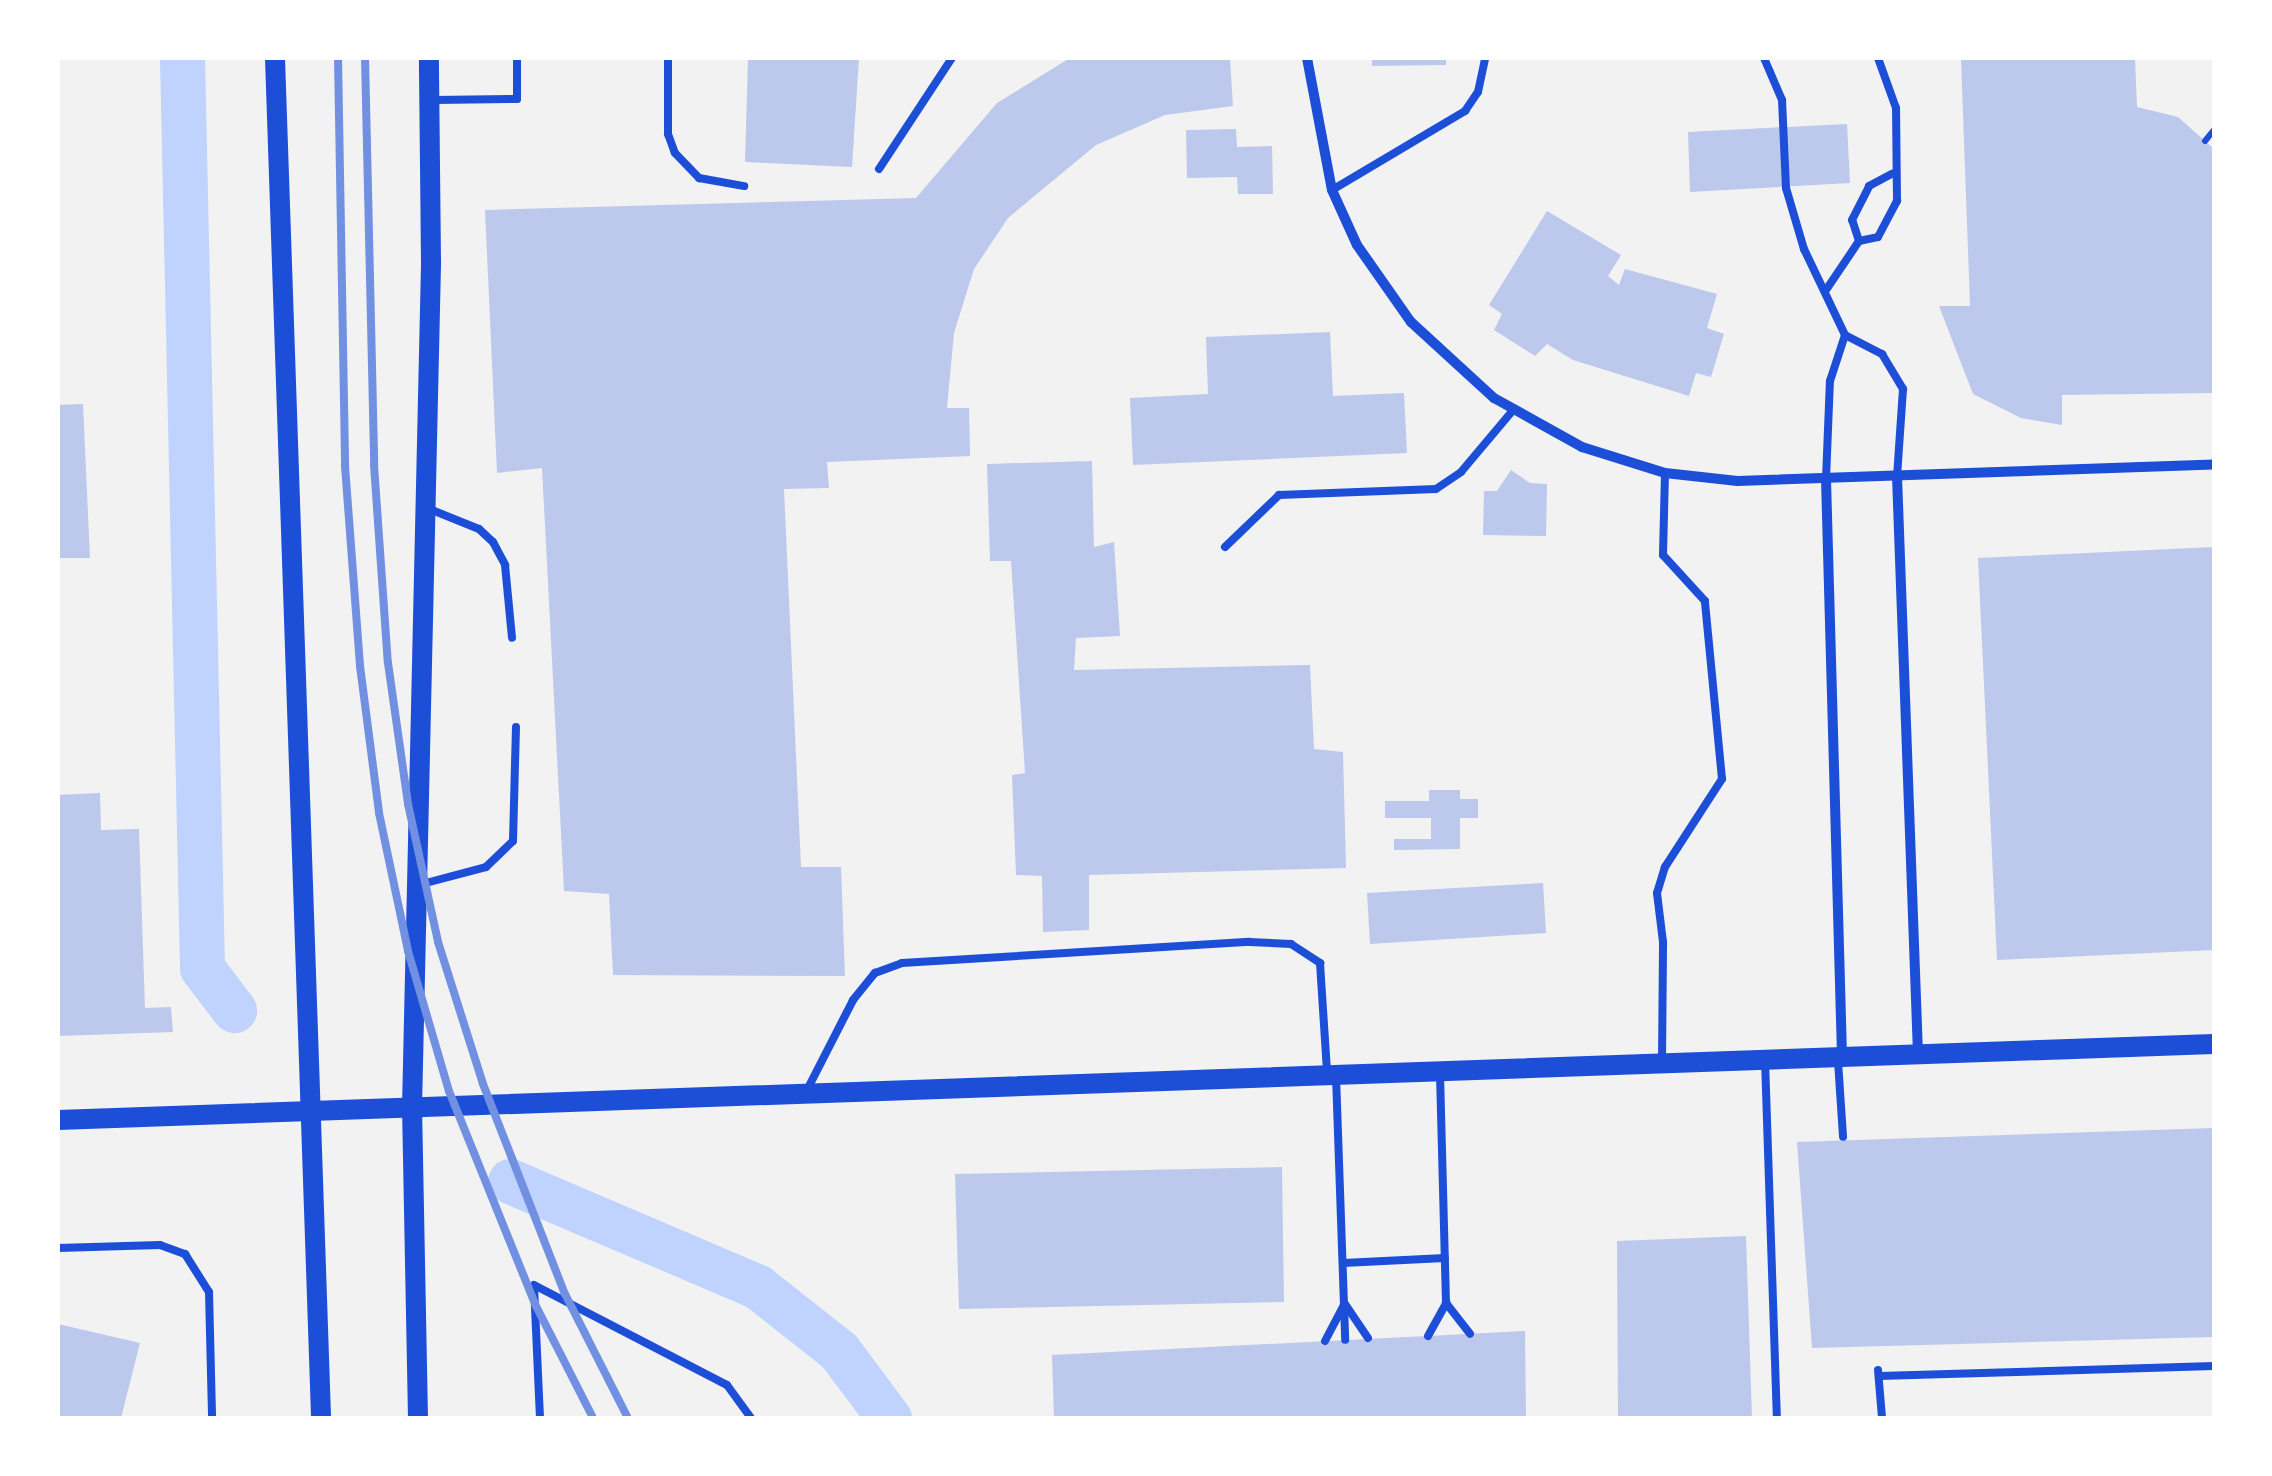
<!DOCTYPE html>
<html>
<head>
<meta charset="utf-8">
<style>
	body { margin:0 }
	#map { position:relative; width:2272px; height:1476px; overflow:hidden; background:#f2f2f2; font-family:Karla,sans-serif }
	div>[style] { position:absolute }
	.canal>* { height:45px; margin:-22.5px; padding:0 22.5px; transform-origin:22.5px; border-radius:22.5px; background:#bfd3fe }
	.building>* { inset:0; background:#bdc9ec }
	.path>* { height:6px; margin:-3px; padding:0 3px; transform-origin:3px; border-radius:3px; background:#1d4ed8 }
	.service>* { height:8px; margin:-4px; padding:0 4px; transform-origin:4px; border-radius:4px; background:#1d4ed8 }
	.minor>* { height:10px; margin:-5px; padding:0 5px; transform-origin:5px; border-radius:5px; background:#1d4ed8 }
	.secondary>* { height:20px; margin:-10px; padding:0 10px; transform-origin:10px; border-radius:10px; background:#1d4ed8 }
	.rail>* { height:8px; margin:-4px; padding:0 4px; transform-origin:4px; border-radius:4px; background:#7290e2 }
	span { translate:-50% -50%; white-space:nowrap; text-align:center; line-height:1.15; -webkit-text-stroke:10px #fff; paint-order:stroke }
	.frame { position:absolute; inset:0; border:60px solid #fff; pointer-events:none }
</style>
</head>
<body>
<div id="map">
	<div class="canal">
		<div style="left:182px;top:58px;width:910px;rotate:88.74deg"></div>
		<div style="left:202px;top:968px;width:53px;rotate:52.7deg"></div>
		<div style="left:510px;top:1181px;width:270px;rotate:23.1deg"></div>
		<div style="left:758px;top:1287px;width:103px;rotate:38.3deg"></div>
		<div style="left:839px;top:1351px;width:84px;rotate:53.3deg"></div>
	</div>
	<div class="building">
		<div style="clip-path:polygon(748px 58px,859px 58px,852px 167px,745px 162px)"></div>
		<div style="clip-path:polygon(1070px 58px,1230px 58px,1233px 106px,1165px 115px,1096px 145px,1008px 218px,974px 269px,954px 333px,947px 408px,969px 408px,970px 456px,827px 462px,829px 488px,784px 489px,801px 867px,841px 867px,845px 976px,613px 975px,609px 894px,564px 891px,542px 468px,497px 473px,485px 210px,916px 198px,997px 103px)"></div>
		<div style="clip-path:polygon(1372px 58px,1446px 58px,1446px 65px,1372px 66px)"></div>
		<div style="clip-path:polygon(1961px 58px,2135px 58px,2137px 107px,2178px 117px,2214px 149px,2214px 393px,2062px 395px,2062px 425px,2021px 418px,1973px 394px,1939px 306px,1970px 306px)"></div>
		<div style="clip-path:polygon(1847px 124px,1850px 183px,1690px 192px,1688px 132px)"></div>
		<div style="clip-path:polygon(1236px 129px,1237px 147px,1272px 146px,1273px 194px,1238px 194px,1237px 177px,1187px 178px,1186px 130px)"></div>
		<div style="clip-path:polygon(1547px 211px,1621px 255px,1608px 276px,1619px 285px,1625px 269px,1717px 294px,1707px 328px,1724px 334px,1711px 377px,1696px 373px,1689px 396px,1573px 360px,1547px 344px,1535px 356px,1494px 330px,1502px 314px,1489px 305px)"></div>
		<div style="clip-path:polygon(1330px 332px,1333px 396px,1404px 393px,1407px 453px,1133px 465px,1130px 398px,1208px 394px,1206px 337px)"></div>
		<div style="clip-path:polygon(83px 404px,90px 558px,58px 558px,58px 405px)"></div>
		<div style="clip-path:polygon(1092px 461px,1094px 547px,1114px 542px,1120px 636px,1076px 638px,1074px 670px,1310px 665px,1314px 749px,1343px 752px,1346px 868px,1089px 875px,1089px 930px,1043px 932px,1042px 876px,1016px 875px,1012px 775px,1025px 773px,1011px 561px,990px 561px,987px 464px)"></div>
		<div style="clip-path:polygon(1511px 470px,1530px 483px,1547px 484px,1546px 536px,1483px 535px,1484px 491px,1497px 491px)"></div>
		<div style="clip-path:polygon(2214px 547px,2214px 950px,1997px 960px,1978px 558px)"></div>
		<div style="clip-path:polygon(1429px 790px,1460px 790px,1460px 799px,1478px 799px,1478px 818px,1460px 818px,1460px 849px,1394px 850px,1394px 839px,1431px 839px,1431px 818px,1385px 818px,1385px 801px,1429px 801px)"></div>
		<div style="clip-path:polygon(100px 793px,101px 830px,139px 829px,145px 1008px,171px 1007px,173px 1032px,58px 1036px,58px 795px)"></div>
		<div style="clip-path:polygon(1543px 883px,1546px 933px,1370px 944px,1367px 893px)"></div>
		<div style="clip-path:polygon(2214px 1128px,2214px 1337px,1812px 1348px,1797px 1142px)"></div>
		<div style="clip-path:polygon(1282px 1167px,1284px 1302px,959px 1309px,955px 1174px)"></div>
		<div style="clip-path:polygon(1746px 1236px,1752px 1418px,1618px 1418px,1617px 1241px)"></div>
		<div style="clip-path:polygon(58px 1324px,140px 1343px,121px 1418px,58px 1418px)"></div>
		<div style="clip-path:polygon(1525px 1331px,1526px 1418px,1054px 1418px,1052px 1355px)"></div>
	</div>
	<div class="path">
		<div style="left:2205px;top:141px;width:14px;rotate:-51deg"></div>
	</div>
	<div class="service">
		<div style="left:668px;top:58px;width:76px;rotate:90deg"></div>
		<div style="left:668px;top:134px;width:20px;rotate:70deg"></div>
		<div style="left:675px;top:153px;width:35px;rotate:46deg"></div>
		<div style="left:699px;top:178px;width:46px;rotate:10.1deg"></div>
		<div style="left:1764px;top:58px;width:46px;rotate:66.8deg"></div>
		<div style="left:1782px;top:100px;width:88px;rotate:87.4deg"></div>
		<div style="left:1786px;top:188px;width:64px;rotate:73.6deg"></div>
		<div style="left:1804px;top:249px;width:95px;rotate:64.5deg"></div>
		<div style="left:1845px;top:335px;width:42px;rotate:27.2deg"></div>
		<div style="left:1882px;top:354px;width:41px;rotate:59deg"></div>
		<div style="left:1903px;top:389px;width:87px;rotate:93.9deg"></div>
		<div style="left:434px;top:100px;width:83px;rotate:-0.7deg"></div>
		<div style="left:517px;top:99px;width:41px;rotate:-90deg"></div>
		<div style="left:879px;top:169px;width:133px;rotate:-56.7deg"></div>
		<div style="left:1332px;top:190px;width:155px;rotate:-30.7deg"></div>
		<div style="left:1465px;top:111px;width:23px;rotate:-56deg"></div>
		<div style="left:1478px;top:92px;width:35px;rotate:-78deg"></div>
		<div style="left:1859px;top:241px;width:22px;rotate:-108deg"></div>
		<div style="left:1852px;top:220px;width:38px;rotate:-63deg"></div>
		<div style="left:1869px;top:186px;width:26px;rotate:-28deg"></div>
		<div style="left:1826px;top:290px;width:59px;rotate:-56deg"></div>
		<div style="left:1859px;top:241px;width:19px;rotate:-12deg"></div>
		<div style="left:1878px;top:237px;width:41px;rotate:-62.2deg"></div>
		<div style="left:1897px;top:201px;width:93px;rotate:-90.6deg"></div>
		<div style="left:1896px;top:108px;width:53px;rotate:-109.8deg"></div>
		<div style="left:1826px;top:479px;width:98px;rotate:-87.7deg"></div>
		<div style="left:1830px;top:381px;width:48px;rotate:-71.9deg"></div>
		<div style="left:427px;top:508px;width:56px;rotate:22deg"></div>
		<div style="left:479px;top:529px;width:19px;rotate:43deg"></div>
		<div style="left:493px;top:542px;width:26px;rotate:62deg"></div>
		<div style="left:505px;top:565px;width:73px;rotate:84.5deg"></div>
		<div style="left:1225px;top:547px;width:75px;rotate:-43.9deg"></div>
		<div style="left:1279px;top:495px;width:157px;rotate:-2.2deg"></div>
		<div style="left:1436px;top:489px;width:30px;rotate:-34deg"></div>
		<div style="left:1461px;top:472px;width:82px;rotate:-49.9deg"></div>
		<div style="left:422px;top:884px;width:66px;rotate:-14.9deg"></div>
		<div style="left:486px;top:867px;width:37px;rotate:-44deg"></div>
		<div style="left:513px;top:841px;width:114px;rotate:-88.5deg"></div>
		<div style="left:1765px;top:1060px;width:358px;rotate:88.1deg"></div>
		<div style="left:1838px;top:1061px;width:76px;rotate:86.2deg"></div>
		<div style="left:1662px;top:1062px;width:120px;rotate:-89.5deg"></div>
		<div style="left:1663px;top:942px;width:49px;rotate:-97deg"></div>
		<div style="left:1657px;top:893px;width:27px;rotate:-73deg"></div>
		<div style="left:1665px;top:867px;width:105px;rotate:-57.1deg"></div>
		<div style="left:1722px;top:779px;width:179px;rotate:-95.5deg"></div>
		<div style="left:1705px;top:601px;width:62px;rotate:-132.4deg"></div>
		<div style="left:1663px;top:555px;width:82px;rotate:-88.6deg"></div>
		<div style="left:1336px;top:1076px;width:264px;rotate:88deg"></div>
		<div style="left:806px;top:1092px;width:103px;rotate:-62.9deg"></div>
		<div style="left:853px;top:1000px;width:35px;rotate:-51deg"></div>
		<div style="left:875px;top:973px;width:29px;rotate:-20deg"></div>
		<div style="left:902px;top:963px;width:348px;rotate:-3.5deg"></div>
		<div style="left:1249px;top:942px;width:42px;rotate:2.7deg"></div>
		<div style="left:1291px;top:944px;width:35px;rotate:33deg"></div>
		<div style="left:1320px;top:963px;width:108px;rotate:86.3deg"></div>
		<div style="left:58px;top:1248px;width:102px;rotate:-1.7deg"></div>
		<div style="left:160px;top:1245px;width:27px;rotate:20deg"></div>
		<div style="left:185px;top:1254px;width:45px;rotate:57.7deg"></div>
		<div style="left:209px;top:1292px;width:126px;rotate:88.6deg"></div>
		<div style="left:1343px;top:1263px;width:102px;rotate:-2.8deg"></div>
		<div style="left:1446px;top:1303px;width:39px;rotate:52deg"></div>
		<div style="left:1345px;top:1304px;width:41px;rotate:55.9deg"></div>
		<div style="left:1428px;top:1336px;width:38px;rotate:-61deg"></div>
		<div style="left:1446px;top:1303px;width:228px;rotate:-91.5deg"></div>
		<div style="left:1325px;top:1341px;width:41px;rotate:-62.2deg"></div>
		<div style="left:1878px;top:1370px;width:48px;rotate:85.2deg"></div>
		<div style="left:1879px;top:1376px;width:335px;rotate:-1.7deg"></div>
		<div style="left:540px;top:1418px;width:133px;rotate:-92.6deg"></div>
		<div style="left:534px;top:1285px;width:217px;rotate:27.4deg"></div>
		<div style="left:727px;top:1385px;width:41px;rotate:54deg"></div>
	</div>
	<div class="minor">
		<div style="left:1307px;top:58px;width:134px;rotate:79.3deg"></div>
		<div style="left:1332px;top:190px;width:60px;rotate:65.6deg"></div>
		<div style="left:1357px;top:245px;width:94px;rotate:55deg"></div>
		<div style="left:1411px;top:322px;width:113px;rotate:42.5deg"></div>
		<div style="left:1494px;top:398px;width:101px;rotate:29.1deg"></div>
		<div style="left:1582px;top:447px;width:87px;rotate:17.4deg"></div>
		<div style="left:1665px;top:473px;width:73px;rotate:6.3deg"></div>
		<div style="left:1738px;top:481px;width:476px;rotate:-2deg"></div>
		<div style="left:1897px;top:476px;width:578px;rotate:87.92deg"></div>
		<div style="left:1826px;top:479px;width:577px;rotate:88.41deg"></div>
	</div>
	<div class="secondary">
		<div style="left:275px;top:58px;width:1361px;rotate:88.06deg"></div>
		<div style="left:58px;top:1120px;width:2157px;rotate:-2.02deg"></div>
		<div style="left:418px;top:1418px;width:310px;rotate:-91.1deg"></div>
		<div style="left:412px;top:1108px;width:847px;rotate:-88.71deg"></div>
		<div style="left:431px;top:261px;width:203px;rotate:-90.6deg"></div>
	</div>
	<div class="rail">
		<div style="left:338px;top:58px;width:408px;rotate:89deg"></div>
		<div style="left:345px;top:466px;width:201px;rotate:85.7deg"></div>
		<div style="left:360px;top:666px;width:148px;rotate:82.6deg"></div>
		<div style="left:379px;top:813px;width:141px;rotate:78.1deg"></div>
		<div style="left:408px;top:951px;width:146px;rotate:73.7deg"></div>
		<div style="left:449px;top:1091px;width:232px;rotate:68deg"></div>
		<div style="left:536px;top:1306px;width:126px;rotate:63deg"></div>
		<div style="left:365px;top:58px;width:407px;rotate:88.7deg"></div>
		<div style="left:374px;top:465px;width:198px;rotate:86deg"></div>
		<div style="left:388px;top:663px;width:142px;rotate:81.9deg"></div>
		<div style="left:408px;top:804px;width:141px;rotate:77.7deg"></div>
		<div style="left:438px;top:942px;width:149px;rotate:72.4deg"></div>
		<div style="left:483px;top:1084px;width:225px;rotate:68.7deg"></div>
		<div style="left:565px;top:1294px;width:139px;rotate:63.1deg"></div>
	</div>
	<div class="frame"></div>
</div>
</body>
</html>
